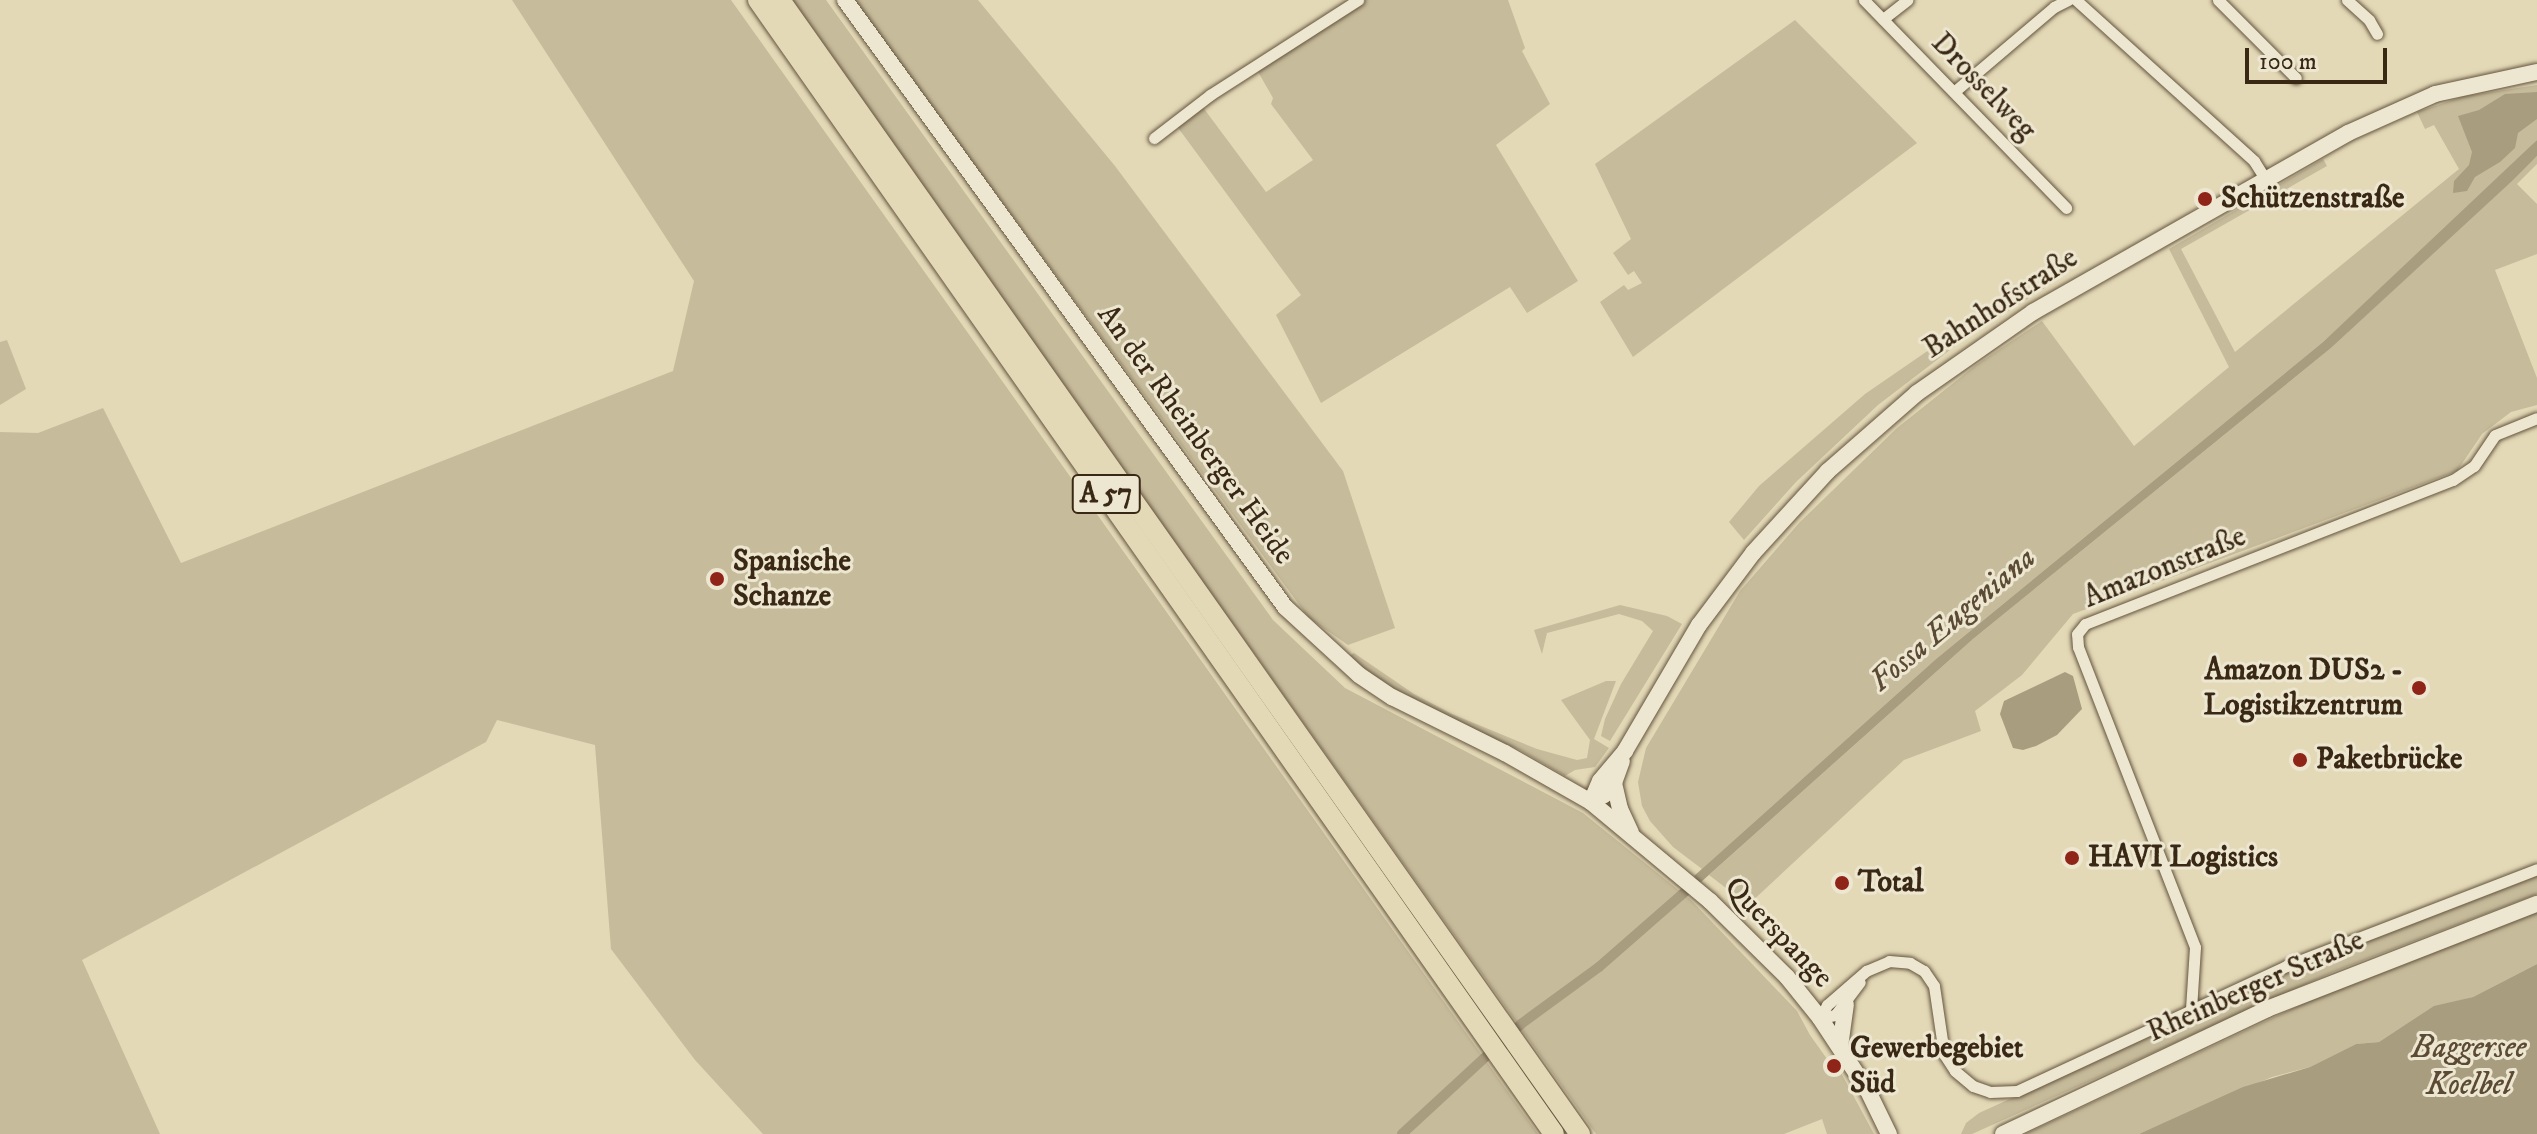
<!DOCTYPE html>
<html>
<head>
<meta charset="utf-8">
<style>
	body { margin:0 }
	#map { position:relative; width:2537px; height:1134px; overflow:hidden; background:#e3d9b7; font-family:"IM FELL DW Pica",serif }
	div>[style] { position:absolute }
	.green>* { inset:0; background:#c6bb9b }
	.water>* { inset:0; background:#a99d80 }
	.canal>* { height:10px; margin:-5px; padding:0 5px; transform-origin:5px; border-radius:5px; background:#a99d80 }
	.roads { filter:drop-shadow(0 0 2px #64543d) drop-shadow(0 0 2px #64543d) }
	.street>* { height:11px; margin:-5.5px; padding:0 5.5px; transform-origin:5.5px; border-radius:5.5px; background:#ede6d0 }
	.secondary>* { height:16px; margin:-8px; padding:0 8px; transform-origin:8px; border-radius:8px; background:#ede6d0 }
	.highway>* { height:20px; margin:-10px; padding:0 10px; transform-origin:10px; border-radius:10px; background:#e3d9b7 }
	.dots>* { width:22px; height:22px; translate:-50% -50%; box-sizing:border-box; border:4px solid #ede6d0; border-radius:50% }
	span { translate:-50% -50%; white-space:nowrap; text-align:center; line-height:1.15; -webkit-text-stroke:6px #ede6d0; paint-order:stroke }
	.shield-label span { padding:2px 6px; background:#ede6d0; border:2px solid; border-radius:6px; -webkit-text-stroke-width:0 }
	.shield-label { font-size:28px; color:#392814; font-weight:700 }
	.street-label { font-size:30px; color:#392814 }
	.poi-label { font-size:30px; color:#392814; font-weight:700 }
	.left { translate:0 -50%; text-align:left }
	.right { translate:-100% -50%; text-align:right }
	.water-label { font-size:32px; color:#5b4b34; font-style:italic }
	.scale { position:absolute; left:2245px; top:48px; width:142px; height:36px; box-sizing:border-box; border:4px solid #392814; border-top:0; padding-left:10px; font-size:24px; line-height:28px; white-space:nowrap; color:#392814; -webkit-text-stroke:6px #ede6d0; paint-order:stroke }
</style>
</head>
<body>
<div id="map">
	<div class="green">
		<div style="clip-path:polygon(512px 0,731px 0,1538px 1134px,763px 1134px,695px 1060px,611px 949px,595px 745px,497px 720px,486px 742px,82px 960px,160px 1134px,0 1134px,0 432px,38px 433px,103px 408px,181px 563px,673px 371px,694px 281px)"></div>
		<div style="clip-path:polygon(789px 0,826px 0,1273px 620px,1345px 688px,1583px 813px,1692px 901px,1797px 1011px,1810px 1035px,1837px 1073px,1840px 1071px,1874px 1134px,1827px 1134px,1822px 1119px,1784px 1134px,1596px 1134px)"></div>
		<div style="clip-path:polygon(853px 0,978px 0,1115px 166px,1343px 471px,1395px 628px,1348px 645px,1309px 618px)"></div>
		<div style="clip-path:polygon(1363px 0,1508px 0,1525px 48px,1522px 51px,1550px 104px,1496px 145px,1578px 281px,1527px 313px,1510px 287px,1321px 403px,1276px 315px,1301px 295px,1176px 125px,1202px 106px,1266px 192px,1313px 160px,1271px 104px,1273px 98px,1257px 70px)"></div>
		<div style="clip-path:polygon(1795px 20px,1917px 143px,1633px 357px,1600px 302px,1624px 285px,1628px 290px,1642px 283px,1634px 271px,1628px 275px,1613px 253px,1631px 239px,1595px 164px)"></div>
		<div style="clip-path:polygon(2537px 85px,2537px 140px,2505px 173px,2323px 342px,1936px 659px,1702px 869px,1673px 847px,1650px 821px,1642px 806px,1638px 782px,1646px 748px,1740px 591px,1799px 523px,1897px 428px,1976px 365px,2042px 321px,2134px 446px,2229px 367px,2169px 249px,2323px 159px,2327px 166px,2181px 249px,2235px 352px,2459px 169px,2434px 125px,2425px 129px,2417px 112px,2465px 96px)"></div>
		<div style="clip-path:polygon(2537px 156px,2537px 164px,2517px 184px,2537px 204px,2537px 254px,2495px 270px,2537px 378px,2537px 405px,2511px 412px,2482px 434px,2457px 471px,2073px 614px,2022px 675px,1975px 711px,1981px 731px,1904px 760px,1748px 905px,1709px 875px,1973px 639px,2331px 348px)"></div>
		<div style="clip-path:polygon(2054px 282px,1963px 340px,1878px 405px,1796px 482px,1744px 540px,1729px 522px,1759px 486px,1865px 394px,1926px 352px)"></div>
		<div style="clip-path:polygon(7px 340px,26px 389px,0 405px,0 342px)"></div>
		<div style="clip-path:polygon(1620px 605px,1667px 616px,1682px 624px,1610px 741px,1601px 736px,1605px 719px,1621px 684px,1653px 631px,1642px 621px,1619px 614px,1547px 633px,1542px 654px,1534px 630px)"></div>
		<div style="clip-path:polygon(1354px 653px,1414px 694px,1452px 714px,1537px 749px,1577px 760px,1587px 758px,1590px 740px,1561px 700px,1606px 681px,1616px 681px,1594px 739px,1609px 748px,1595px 767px,1575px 770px,1565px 776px,1520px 750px,1445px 718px,1377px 679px,1347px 657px)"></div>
		<div style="clip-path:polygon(2537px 876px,2537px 894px,2333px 972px,1972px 1134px,1961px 1134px,1966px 1123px,1979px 1113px,2290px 971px)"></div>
		<div style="clip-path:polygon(2537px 912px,2537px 964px,2473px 997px,2434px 1007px,2379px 1042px,2356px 1044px,2310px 1067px,2272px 1077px,2139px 1134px,2025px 1134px,2313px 999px)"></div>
	</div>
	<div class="water">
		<div style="clip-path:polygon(2537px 92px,2537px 119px,2518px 133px,2515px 148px,2500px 162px,2475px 177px,2467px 191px,2453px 193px,2454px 181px,2469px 165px,2472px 152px,2458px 116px,2479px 110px,2505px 94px)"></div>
		<div style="clip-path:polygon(2537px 140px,2537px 156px,2512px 181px,2331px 348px,1973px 639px,1701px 882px,1694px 876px,1936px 659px,2323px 342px)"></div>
		<div style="clip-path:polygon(2065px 672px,2073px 676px,2082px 709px,2057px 735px,2036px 746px,2023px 750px,2013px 748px,2000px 714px,2004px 701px)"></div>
		<div style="clip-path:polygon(2537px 964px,2537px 1134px,2139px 1134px,2243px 1087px,2310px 1067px,2356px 1044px,2379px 1042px,2434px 1006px,2473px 997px)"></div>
	</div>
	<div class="canal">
		<div style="left:1402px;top:1134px;width:162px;rotate:-42.7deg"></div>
		<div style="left:1521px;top:1024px;width:97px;rotate:-36.2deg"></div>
		<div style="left:1599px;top:967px;width:128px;rotate:-41.2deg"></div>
	</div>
	<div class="roads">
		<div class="street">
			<div style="left:1864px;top:0;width:290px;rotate:45.8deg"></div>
			<div style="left:2076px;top:0;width:240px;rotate:42.1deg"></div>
			<div style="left:2254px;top:161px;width:22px;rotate:58deg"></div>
			<div style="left:2218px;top:0;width:110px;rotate:45deg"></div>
			<div style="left:2347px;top:0;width:30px;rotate:42deg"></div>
			<div style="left:2369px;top:20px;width:16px;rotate:60deg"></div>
			<div style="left:1883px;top:19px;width:31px;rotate:-38deg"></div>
			<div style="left:1955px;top:91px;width:130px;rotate:-40.3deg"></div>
			<div style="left:2054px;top:7px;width:16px;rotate:-27deg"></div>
			<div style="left:1154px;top:138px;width:71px;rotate:-37.5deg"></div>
			<div style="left:1210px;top:95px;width:176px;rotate:-32.7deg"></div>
			<div style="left:2191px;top:1009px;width:62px;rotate:-86.3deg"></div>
			<div style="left:2195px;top:947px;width:322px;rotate:-111.3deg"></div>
			<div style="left:2078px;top:647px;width:13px;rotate:-94deg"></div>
			<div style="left:2077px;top:634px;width:13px;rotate:-51deg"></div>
			<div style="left:2085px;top:624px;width:395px;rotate:-21.4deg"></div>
			<div style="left:2453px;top:480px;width:25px;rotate:-34deg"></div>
			<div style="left:2474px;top:466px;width:37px;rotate:-56deg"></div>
			<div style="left:2495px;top:435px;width:45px;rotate:-22deg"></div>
			<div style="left:1820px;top:1018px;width:15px;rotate:-62deg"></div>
			<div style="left:1827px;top:1005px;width:52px;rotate:-41.1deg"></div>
			<div style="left:1866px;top:971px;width:25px;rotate:-23deg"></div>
			<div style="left:1889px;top:961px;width:21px;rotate:5deg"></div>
			<div style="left:1910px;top:963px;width:16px;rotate:30deg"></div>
			<div style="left:1924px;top:971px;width:18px;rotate:56deg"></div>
			<div style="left:1934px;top:986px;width:69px;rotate:81.6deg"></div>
			<div style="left:1944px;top:1054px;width:20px;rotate:57deg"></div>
			<div style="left:1955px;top:1071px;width:23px;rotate:40deg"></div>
			<div style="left:1973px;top:1086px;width:18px;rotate:19deg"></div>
			<div style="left:1990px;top:1092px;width:27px;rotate:-2deg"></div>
			<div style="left:2017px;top:1091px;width:297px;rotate:-24.9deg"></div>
			<div style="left:2286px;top:966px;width:269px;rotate:-21.1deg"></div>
			<div style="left:1820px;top:1018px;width:15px;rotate:-11deg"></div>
			<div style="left:1835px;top:1015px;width:41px;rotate:-52.9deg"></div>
		</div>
		<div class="secondary">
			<div style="left:845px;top:0;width:750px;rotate:54.06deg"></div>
			<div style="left:1285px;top:607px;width:100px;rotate:42.6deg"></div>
			<div style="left:1359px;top:675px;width:40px;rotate:34deg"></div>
			<div style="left:1392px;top:697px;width:126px;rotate:26.4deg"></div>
			<div style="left:1505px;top:753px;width:99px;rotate:29.7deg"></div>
			<div style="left:1591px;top:802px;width:155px;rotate:39.8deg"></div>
			<div style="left:1710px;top:901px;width:108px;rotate:44.6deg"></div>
			<div style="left:1787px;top:977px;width:53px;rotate:51.2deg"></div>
			<div style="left:1820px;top:1018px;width:87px;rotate:56.7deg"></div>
			<div style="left:1868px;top:1091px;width:48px;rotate:64deg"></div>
			<div style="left:1614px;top:783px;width:27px;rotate:77deg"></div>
			<div style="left:1620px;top:809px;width:26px;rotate:65deg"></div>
			<div style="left:1591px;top:802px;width:23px;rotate:-67deg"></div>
			<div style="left:1600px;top:781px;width:39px;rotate:-50deg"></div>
			<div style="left:1625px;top:751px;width:146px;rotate:-59.6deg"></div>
			<div style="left:1699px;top:625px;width:90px;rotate:-53.1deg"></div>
			<div style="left:1753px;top:553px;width:111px;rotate:-47.6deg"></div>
			<div style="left:1828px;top:471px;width:118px;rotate:-41.2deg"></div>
			<div style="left:1917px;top:393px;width:141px;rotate:-34.9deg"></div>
			<div style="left:2033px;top:312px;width:362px;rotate:-29.6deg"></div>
			<div style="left:2348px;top:133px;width:95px;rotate:-24.1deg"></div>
			<div style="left:2435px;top:94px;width:104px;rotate:-12.2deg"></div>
			<div style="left:1591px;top:802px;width:15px;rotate:-28deg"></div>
			<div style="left:1604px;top:795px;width:16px;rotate:-50deg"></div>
			<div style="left:1614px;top:783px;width:23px;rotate:-70deg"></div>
			<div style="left:1840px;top:1047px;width:43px;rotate:-82.1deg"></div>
			<div style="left:2003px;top:1134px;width:292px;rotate:-25.3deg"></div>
			<div style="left:2267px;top:1009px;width:290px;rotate:-21.3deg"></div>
		</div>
		<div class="highway">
			<div style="left:758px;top:0;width:1385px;rotate:54.93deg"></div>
			<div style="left:780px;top:0;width:1388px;rotate:54.8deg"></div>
		</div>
	</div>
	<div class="dots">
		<div style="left:2205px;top:199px;background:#8f2418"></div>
		<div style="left:717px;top:579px;background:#8f2418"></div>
		<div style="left:2419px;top:688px;background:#8f2418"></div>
		<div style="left:2300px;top:760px;background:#8f2418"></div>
		<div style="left:2072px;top:858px;background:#8f2418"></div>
		<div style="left:1842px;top:883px;background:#8f2418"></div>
		<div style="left:1834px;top:1066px;background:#8f2418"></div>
	</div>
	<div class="shield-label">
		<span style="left:1106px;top:494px">A 57</span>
	</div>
	<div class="street-label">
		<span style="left:1983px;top:87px;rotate:46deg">Drosselweg</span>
		<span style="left:2001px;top:304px;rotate:-33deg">Bahnhofstraße</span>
		<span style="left:1195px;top:435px;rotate:54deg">An der Rheinberger Heide</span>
		<span style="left:2165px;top:568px;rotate:-22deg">Amazonstraße</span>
		<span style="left:1778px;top:933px;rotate:46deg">Querspange</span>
		<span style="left:2256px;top:987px;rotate:-24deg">Rheinberger Straße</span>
	</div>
	<div class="poi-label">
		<span class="left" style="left:2221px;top:199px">Schützenstraße</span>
		<span class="left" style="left:733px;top:579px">Spanische<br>Schanze</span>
		<span class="right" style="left:2403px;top:688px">Amazon DUS2 -<br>Logistikzentrum</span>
		<span class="left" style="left:2316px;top:760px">Paketbrücke</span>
		<span class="left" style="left:2088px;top:858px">HAVI Logistics</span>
		<span class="left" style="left:1858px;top:883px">Total</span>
		<span class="left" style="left:1850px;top:1066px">Gewerbegebiet<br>Süd</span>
	</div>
	<div class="water-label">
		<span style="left:1953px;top:620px;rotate:-40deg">Fossa Eugeniana</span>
		<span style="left:2469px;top:1067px">Baggersee<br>Koelbel</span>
	</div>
	<div class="scale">100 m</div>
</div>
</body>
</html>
